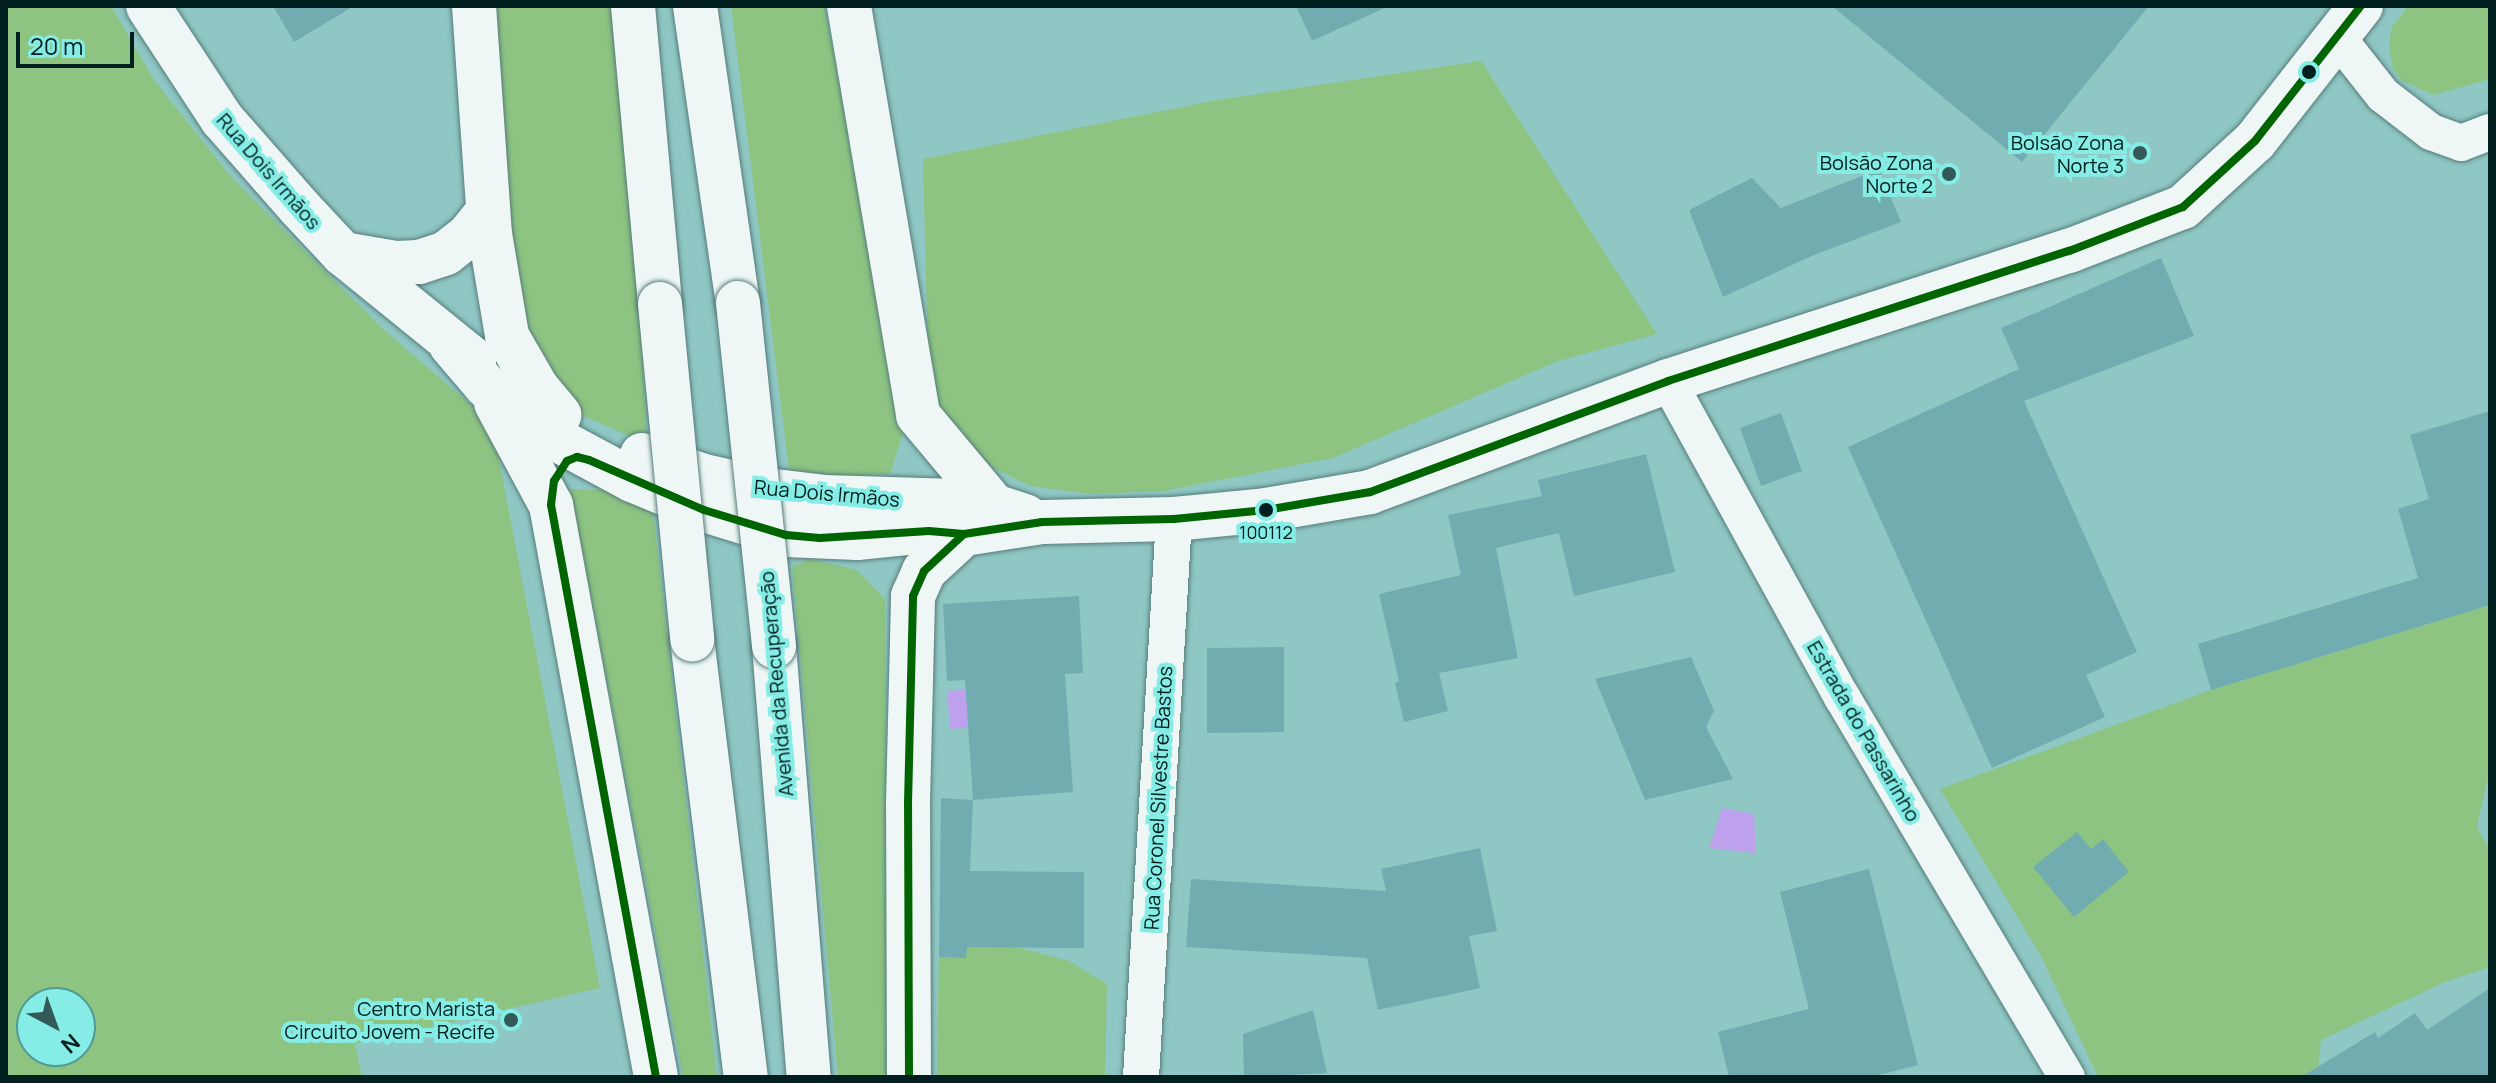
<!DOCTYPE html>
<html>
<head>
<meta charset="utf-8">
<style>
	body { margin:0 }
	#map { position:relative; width:2496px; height:1083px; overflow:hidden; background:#8fc7c4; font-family:Manrope,sans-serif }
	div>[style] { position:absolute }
	.green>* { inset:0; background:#8dc482 }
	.water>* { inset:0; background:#bda1ed }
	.building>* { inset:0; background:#71adb0 }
	.roads { filter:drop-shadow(0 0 2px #577c7a) drop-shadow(0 0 2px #577c7a) }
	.minor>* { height:36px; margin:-18px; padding:0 18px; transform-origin:18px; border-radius:18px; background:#eef7f6 }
	.secondary>* { height:44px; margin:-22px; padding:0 22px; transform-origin:22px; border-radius:22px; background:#eef7f6 }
	.trunk>* { height:44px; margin:-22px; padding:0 22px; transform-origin:22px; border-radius:22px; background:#eef7f6 }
	.bridges { filter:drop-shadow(0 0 2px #577c7a) drop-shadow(0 0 2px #577c7a) }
	.trunk-bridge>* { height:44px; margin:-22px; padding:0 22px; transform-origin:22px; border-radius:22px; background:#eef7f6 }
	.bus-1>* { height:8px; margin:-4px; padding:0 4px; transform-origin:4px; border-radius:4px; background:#006400 }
	.dots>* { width:22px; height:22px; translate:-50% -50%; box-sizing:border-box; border:4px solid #85ece6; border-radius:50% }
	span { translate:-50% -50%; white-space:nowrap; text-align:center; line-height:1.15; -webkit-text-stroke:8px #85ece6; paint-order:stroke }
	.bus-label { font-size:18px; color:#001f1e }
	.poi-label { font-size:20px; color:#001f1e }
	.right { translate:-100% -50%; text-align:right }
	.street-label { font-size:20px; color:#001f1e }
	.frame { position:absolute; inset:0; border:8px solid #001f1e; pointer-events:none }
	.north { position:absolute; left:16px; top:987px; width:80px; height:80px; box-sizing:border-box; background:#85ece6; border:2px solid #509a96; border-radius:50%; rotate:139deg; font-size:22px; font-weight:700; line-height:32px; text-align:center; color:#001f1e }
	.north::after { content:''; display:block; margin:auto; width:28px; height:36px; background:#325a58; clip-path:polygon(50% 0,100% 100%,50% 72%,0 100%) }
	.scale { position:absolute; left:16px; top:32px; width:118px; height:36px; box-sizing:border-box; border:4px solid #001f1e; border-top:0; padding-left:10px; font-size:24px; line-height:28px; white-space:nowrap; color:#001f1e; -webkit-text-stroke:6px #85ece6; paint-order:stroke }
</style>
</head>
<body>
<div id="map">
	<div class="green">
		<div style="clip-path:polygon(evenodd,6px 6px,111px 6px,154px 80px,232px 178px,383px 329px,492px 423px,600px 988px,355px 1044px,362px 1077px,6px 1077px,6px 6px,32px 1003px,80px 1003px,80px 1051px,32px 1051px,32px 1003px)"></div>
		<div style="clip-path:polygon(488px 6px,612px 6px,638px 281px,647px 444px,550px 401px,510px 262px)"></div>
		<div style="clip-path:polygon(731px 6px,824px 6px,906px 423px,890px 474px,790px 478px)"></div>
		<div style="clip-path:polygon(2408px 6px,2490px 6px,2490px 79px,2433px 95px,2401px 80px,2392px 66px,2389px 43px,2392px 27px)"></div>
		<div style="clip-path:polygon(1481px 61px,1657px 334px,1558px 361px,1333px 458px,1164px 491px,1090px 494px,1030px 486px,990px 466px,929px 399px,923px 159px,1217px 100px)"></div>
		<div style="clip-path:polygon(570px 489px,651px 492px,717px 1077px,683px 1077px)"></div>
		<div style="clip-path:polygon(810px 559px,857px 570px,885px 599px,886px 1077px,838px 1077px,792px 567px)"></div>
		<div style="clip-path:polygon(2490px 605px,2490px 767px,2477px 827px,2490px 852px,2490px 967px,2447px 981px,2321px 1040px,2317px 1077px,2098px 1077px,2041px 956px,1940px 789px,2211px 690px)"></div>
		<div style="clip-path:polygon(939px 947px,1016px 947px,1069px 961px,1107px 984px,1105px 1077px,937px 1077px)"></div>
	</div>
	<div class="water">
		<div style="clip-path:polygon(1013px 686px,1015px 724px,950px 729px,947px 691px)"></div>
		<div style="clip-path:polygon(1722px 808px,1754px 814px,1756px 853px,1709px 848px)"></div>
	</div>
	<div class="building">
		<div style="clip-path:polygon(273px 6px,354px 6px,294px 42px)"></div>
		<div style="clip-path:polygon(1296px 6px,1389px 6px,1312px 41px)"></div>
		<div style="clip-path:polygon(1832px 6px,2149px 6px,2022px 162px)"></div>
		<div style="clip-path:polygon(1879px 169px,1901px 222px,1814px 255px,1723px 297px,1689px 210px,1752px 178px,1781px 208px)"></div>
		<div style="clip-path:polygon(2161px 258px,2194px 336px,2024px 401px,2137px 652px,2086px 675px,2105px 717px,1992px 768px,1848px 447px,2019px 369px,2001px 328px)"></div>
		<div style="clip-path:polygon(2490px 411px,2490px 605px,2211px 690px,2198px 644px,2418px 578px,2398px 509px,2429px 499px,2410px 435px)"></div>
		<div style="clip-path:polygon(1781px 413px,1802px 471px,1761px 486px,1740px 428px)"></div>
		<div style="clip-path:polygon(1646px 454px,1675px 572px,1574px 596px,1559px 533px,1496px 548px,1518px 658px,1439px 673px,1448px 711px,1404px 722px,1395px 683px,1399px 681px,1379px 594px,1461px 575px,1448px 515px,1542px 496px,1538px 480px)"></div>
		<div style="clip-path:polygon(1079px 596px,1083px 673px,1065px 674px,1073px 792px,973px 800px,965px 680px,947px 681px,943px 604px)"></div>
		<div style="clip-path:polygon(1284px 647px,1284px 732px,1207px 733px,1207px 648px)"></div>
		<div style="clip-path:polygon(1691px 657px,1714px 711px,1706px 727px,1733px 779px,1645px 800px,1595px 679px)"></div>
		<div style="clip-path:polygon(941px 798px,973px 800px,970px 871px,1084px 872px,1084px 948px,967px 947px,966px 958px,939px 957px)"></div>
		<div style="clip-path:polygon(2077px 832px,2091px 849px,2103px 839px,2129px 872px,2074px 917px,2033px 867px)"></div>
		<div style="clip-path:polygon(1480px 848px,1497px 931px,1469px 936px,1480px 988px,1378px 1010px,1367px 958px,1186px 947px,1191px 879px,1386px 891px,1381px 869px)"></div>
		<div style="clip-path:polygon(1869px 869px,1918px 1065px,1871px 1077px,1729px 1077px,1718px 1032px,1809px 1009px,1780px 892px)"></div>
		<div style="clip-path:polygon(2490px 988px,2490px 1077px,2301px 1077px,2375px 1032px,2378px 1038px,2415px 1013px,2427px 1030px)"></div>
		<div style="clip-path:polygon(1313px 1010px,1327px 1073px,1244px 1077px,1243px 1034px)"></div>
	</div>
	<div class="roads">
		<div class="minor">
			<div style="left:2338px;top:38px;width:73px;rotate:51.7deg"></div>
			<div style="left:2383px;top:95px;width:61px;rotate:37.6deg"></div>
			<div style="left:2431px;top:132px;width:32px;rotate:20deg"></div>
			<div style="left:2461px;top:143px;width:31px;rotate:-21deg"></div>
			<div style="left:1668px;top:381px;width:361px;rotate:61.2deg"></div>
			<div style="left:1842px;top:697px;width:442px;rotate:59.4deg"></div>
			<div style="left:1141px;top:1077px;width:559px;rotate:-86.62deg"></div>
		</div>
		<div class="secondary">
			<div style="left:148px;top:6px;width:135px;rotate:56.8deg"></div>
			<div style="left:222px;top:119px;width:117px;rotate:48.8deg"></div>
			<div style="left:299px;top:207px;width:64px;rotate:46.9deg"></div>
			<div style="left:343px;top:254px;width:169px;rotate:39deg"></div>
			<div style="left:474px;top:6px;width:229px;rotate:86deg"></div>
			<div style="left:490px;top:234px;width:103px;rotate:80.5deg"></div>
			<div style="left:507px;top:336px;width:60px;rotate:60deg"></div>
			<div style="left:537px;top:388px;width:35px;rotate:50deg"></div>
			<div style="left:849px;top:6px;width:415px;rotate:80.4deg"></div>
			<div style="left:918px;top:415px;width:119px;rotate:50.1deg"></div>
			<div style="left:343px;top:254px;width:55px;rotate:9.5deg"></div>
			<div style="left:397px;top:263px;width:22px;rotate:-3deg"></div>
			<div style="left:419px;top:262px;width:28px;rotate:-18deg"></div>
			<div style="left:446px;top:253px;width:28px;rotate:-38deg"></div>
			<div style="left:468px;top:236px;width:32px;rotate:-51deg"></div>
			<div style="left:451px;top:345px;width:54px;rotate:49.5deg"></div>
			<div style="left:486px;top:386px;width:86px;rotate:37.4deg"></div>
			<div style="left:554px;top:438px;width:89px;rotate:28.3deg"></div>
			<div style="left:632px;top:480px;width:78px;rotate:22.6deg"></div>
			<div style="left:704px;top:510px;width:86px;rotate:17deg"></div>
			<div style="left:786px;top:535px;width:71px;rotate:2.4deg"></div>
			<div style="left:857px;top:538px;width:72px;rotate:-5.6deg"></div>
			<div style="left:929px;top:531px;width:35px;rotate:5deg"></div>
			<div style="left:964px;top:534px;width:79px;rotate:-8.7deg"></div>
			<div style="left:1042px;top:522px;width:132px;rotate:-1.3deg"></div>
			<div style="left:1174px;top:519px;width:92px;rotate:-5.6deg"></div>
			<div style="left:1266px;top:510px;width:106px;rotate:-9.8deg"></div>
			<div style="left:1370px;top:492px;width:318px;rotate:-20.4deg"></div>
			<div style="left:1668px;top:381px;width:422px;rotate:-18deg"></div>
			<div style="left:2069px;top:251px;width:122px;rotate:-21.1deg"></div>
			<div style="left:2183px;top:207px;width:98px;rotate:-42.5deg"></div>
			<div style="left:2255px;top:141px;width:172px;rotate:-51.9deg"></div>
			<div style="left:496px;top:403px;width:116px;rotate:61.7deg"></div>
			<div style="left:551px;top:505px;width:582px;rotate:79.6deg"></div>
			<div style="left:642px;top:455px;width:65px;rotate:18.7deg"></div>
			<div style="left:704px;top:476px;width:65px;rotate:12.5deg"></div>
			<div style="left:767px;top:490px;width:57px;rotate:7deg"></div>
			<div style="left:824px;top:497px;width:132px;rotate:1.7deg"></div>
			<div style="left:956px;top:501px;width:38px;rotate:7deg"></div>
			<div style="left:994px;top:506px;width:33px;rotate:18deg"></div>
			<div style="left:909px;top:1077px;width:274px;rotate:-90.2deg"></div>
			<div style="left:908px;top:803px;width:207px;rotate:-88.6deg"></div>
			<div style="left:913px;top:596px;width:27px;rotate:-66deg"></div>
			<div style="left:924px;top:571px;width:54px;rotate:-42.8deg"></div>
		</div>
		<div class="trunk">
			<div style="left:633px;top:6px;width:299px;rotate:84.8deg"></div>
			<div style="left:695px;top:6px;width:300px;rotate:81.8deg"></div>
			<div style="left:692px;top:639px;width:441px;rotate:83deg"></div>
			<div style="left:774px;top:646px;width:432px;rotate:85.4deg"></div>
		</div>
	</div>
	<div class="bridges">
		<div class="trunk-bridge">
			<div style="left:738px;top:303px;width:345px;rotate:84deg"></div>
			<div style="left:660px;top:304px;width:337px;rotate:84.5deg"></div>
		</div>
	</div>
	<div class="bus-1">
		<div style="left:656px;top:1077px;width:582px;rotate:-100.4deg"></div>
		<div style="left:551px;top:505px;width:24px;rotate:-83deg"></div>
		<div style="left:554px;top:481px;width:24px;rotate:-57deg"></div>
		<div style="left:567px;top:461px;width:11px;rotate:-22deg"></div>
		<div style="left:577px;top:457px;width:12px;rotate:14deg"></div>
		<div style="left:589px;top:460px;width:125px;rotate:23.5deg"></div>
		<div style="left:704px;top:510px;width:86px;rotate:17deg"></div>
		<div style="left:786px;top:535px;width:34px;rotate:5deg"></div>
		<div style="left:820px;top:538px;width:109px;rotate:-3.7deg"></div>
		<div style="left:929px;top:531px;width:35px;rotate:5deg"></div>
		<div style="left:964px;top:534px;width:79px;rotate:-8.7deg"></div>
		<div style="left:1042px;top:522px;width:132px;rotate:-1.3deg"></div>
		<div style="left:1174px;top:519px;width:92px;rotate:-5.6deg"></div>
		<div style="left:1266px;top:510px;width:106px;rotate:-9.8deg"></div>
		<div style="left:1370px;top:492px;width:318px;rotate:-20.4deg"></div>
		<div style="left:1668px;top:381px;width:422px;rotate:-18deg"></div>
		<div style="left:2069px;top:251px;width:122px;rotate:-21.1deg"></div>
		<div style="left:2183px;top:207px;width:98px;rotate:-42.5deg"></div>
		<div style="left:2255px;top:141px;width:172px;rotate:-51.9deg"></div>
		<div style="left:909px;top:1077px;width:274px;rotate:-90.2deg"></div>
		<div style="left:908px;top:803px;width:207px;rotate:-88.6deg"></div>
		<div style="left:913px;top:596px;width:27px;rotate:-66deg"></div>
		<div style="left:924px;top:571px;width:54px;rotate:-42.8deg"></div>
	</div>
	<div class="dots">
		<div style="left:2309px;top:72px;background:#001f1e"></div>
		<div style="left:2140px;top:153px;background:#325a58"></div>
		<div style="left:1949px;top:174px;background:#325a58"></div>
		<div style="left:1266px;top:510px;background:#001f1e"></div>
		<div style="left:511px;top:1020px;background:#325a58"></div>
	</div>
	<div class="bus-label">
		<span style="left:1266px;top:532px">100112</span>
	</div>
	<div class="poi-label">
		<span class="right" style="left:2124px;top:154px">Bolsão Zona<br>Norte 3</span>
		<span class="right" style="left:1933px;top:174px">Bolsão Zona<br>Norte 2</span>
		<span class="right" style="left:495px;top:1020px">Centro Marista<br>Circuito Jovem - Recife</span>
	</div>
	<div class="street-label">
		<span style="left:269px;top:171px;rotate:49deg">Rua Dois Irmãos</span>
		<span style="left:827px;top:493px;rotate:5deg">Rua Dois Irmãos</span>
		<span style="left:776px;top:684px;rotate:-95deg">Avenida da Recuperação</span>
		<span style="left:1864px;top:731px;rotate:60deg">Estrada do Passarinho</span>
		<span style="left:1158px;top:798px;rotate:-87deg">Rua Coronel Silvestre Bastos</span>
	</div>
	<div class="frame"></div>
	<div class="north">N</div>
	<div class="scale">20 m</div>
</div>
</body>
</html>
